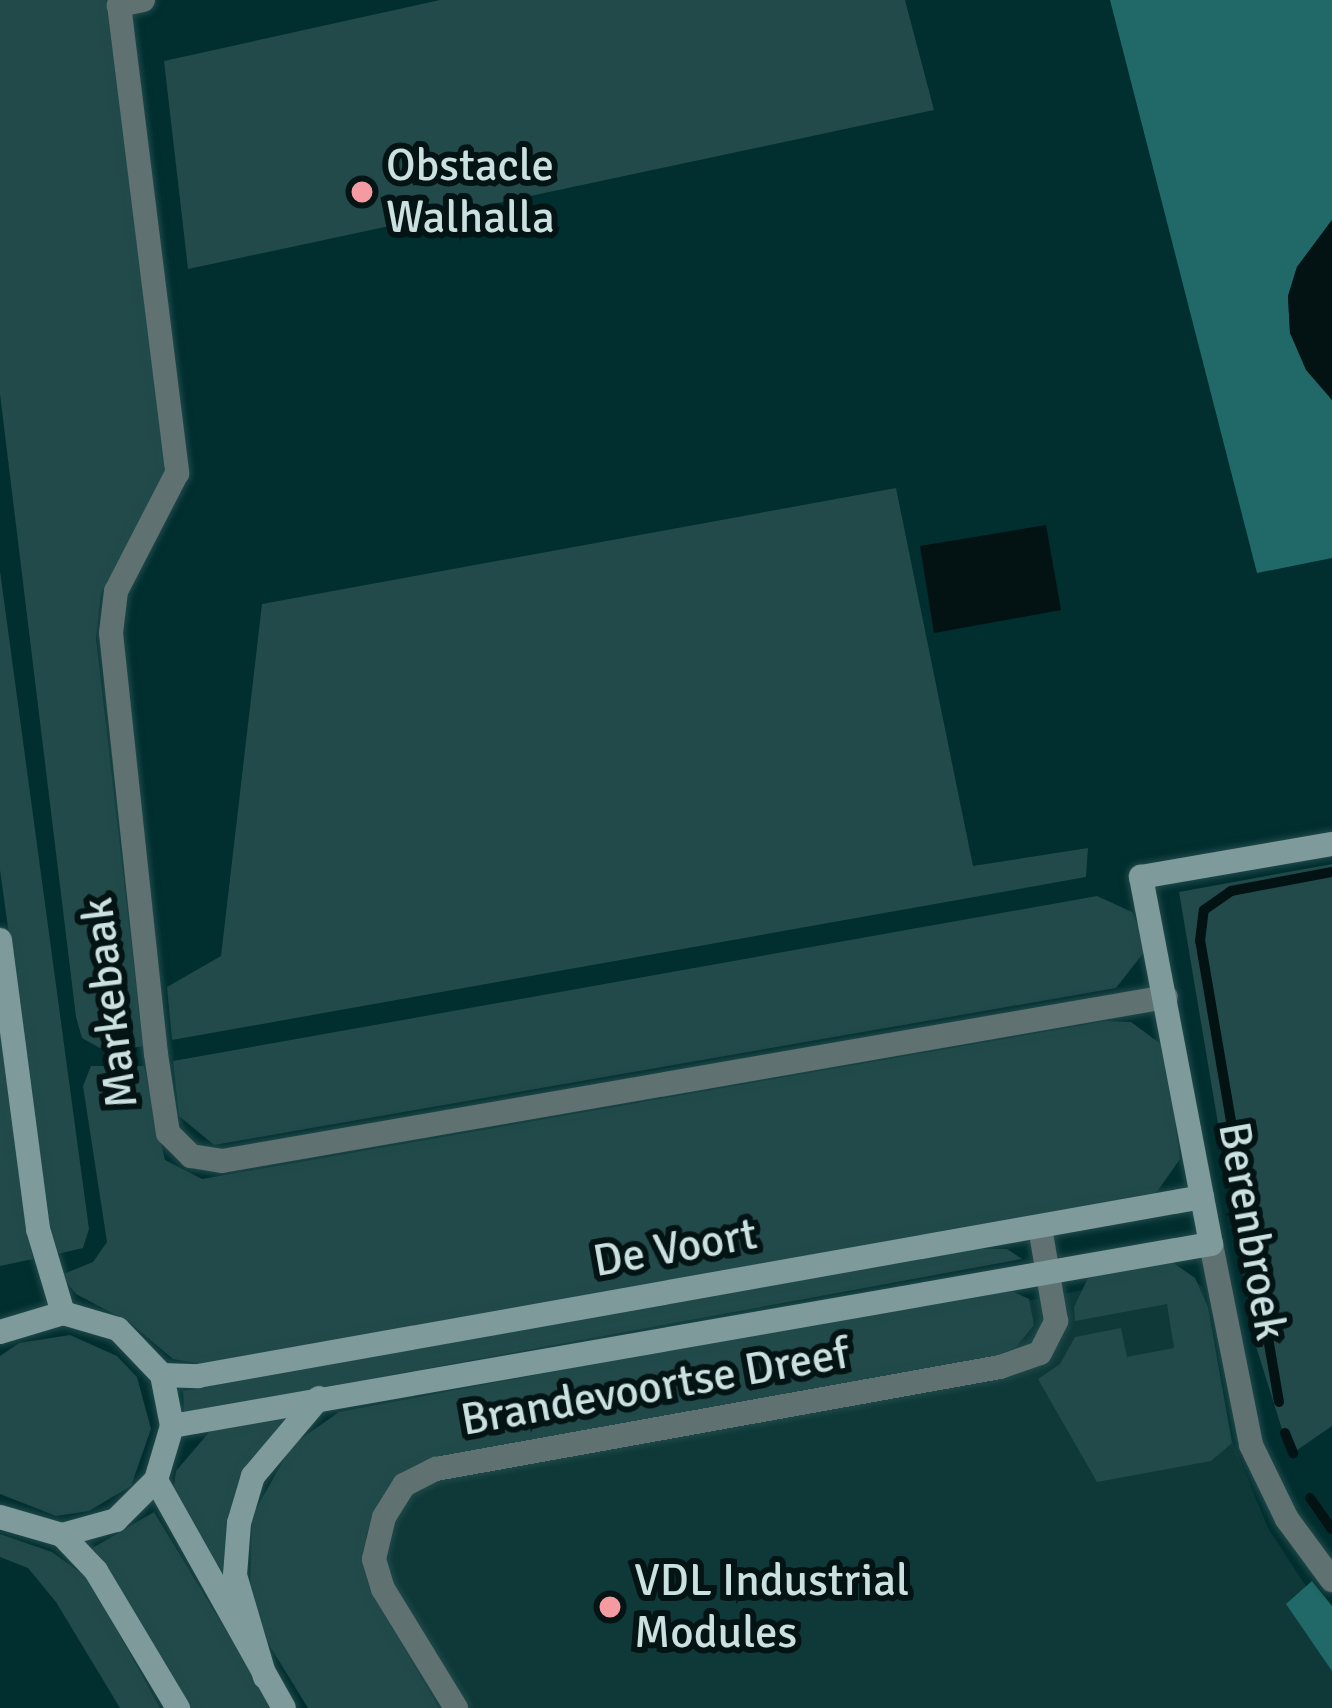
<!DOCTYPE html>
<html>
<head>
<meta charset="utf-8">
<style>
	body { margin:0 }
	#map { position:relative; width:1332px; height:1708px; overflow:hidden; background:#012e2f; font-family:Signika,sans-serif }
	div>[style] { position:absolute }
	.built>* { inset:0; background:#0f3939 }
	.green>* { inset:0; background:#224a4a }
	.forest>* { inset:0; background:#216969 }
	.water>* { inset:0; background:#031313 }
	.stream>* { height:10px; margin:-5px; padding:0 5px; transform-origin:5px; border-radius:5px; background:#031313 }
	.roads { filter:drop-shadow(0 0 3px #214a4b) drop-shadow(0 0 3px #214a4b) }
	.street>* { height:24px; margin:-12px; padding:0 12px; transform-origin:12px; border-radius:12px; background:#5f7170 }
	.secondary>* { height:24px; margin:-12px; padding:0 12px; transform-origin:12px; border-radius:12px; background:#7e9a9a }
	.dots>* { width:33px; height:33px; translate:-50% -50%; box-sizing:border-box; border:6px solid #041414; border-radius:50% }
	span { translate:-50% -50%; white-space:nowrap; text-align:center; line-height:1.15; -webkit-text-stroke:12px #041414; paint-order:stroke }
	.poi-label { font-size:45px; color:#cbe0e0 }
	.left { translate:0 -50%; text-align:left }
	.street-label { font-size:45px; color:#cbe0e0 }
</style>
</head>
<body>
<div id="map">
	<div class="built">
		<div style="clip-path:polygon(1181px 1271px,1203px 1287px,1232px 1440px,1268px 1528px,1332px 1626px,1332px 1708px,355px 1708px,364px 1429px)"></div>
	</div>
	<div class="green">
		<div style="clip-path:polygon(0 0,106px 0,164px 460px,164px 477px,101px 593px,96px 638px,143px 1046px,107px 1052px,82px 1038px,76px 1017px,0 394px)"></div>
		<div style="clip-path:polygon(440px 0,905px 0,934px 110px,188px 269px,164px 61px)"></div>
		<div style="clip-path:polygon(896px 488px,973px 866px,1088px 848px,1086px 877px,172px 1040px,167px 987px,221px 956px,262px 604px)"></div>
		<div style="clip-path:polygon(0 571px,89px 1229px,83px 1248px,53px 1255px,0 870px)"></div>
		<div style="clip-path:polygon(1332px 864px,1332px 1426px,1290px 1455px,1255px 1343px,1179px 892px)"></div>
		<div style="clip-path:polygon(1097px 896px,1132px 912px,1148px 947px,1116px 988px,214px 1145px,179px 1116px,173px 1061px)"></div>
		<div style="clip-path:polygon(0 1021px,33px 1259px,0 1266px)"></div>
		<div style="clip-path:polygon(1106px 1021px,1131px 1022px,1165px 1047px,1180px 1159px,1154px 1196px,219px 1367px,173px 1359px,129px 1322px,76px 1294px,61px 1275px,93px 1262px,107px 1242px,83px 1086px,91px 1066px,144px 1066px,165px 1160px,202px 1179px)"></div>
		<div style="clip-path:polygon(974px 1249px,1007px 1249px,1022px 1259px,184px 1413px,183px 1391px)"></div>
		<div style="clip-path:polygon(1172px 1262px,1195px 1278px,1208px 1307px,1232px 1443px,1211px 1461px,1097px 1482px,1038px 1379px,1060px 1364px,1075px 1337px,1121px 1328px,1127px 1357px,1174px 1348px,1167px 1304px,1075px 1321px,1074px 1307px,1089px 1276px)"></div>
		<div style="clip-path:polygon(1003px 1287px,1029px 1299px,1034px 1325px,1016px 1347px,985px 1360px,449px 1456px,381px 1503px,366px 1533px,370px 1590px,439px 1708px,308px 1708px,263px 1635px,250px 1595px,252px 1516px,292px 1445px,339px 1412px)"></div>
		<div style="clip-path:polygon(70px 1335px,117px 1356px,137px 1377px,151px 1429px,131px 1486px,89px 1511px,56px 1516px,0 1494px,0 1356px,19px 1343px)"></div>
		<div style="clip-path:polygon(285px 1416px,234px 1495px,226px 1583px,173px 1493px,176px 1471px,211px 1430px)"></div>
		<div style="clip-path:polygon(154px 1512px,273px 1708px,189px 1708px,91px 1549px)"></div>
		<div style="clip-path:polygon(0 1534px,52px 1552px,89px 1579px,160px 1708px,120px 1708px,56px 1602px,28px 1568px,0 1557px)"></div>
	</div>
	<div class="forest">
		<div style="clip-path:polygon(1110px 0,1332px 0,1332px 220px,1297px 267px,1288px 296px,1290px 333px,1332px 400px,1332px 558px,1257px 573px)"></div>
		<div style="clip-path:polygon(1312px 1581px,1332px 1606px,1332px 1671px,1286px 1604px)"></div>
	</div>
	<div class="water">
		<div style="clip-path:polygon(1332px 220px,1332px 400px,1306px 370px,1290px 333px,1288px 296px,1297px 267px)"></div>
		<div style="clip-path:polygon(1046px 525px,1061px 610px,934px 633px,920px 546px)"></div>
	</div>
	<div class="stream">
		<div style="left:1279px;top:1402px;width:468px;rotate:-99.7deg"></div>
		<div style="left:1200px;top:941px;width:31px;rotate:-83deg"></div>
		<div style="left:1204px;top:910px;width:33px;rotate:-35deg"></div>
		<div style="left:1231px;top:891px;width:103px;rotate:-10.7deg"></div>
		<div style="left:1285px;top:1433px;width:22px;rotate:68deg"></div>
		<div style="left:1310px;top:1498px;width:38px;rotate:55deg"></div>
	</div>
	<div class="roads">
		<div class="street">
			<div style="left:143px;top:0;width:25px;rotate:168deg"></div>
			<div style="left:119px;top:5px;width:472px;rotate:82.9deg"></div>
			<div style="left:177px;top:473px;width:133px;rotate:117.3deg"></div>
			<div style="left:116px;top:591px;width:42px;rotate:96.8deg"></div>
			<div style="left:111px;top:633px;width:423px;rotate:83.9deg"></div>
			<div style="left:156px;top:1054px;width:80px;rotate:81.4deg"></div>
			<div style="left:168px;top:1133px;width:33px;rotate:45deg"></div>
			<div style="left:191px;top:1156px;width:31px;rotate:9deg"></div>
			<div style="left:222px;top:1161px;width:958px;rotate:-9.86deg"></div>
			<div style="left:1211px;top:1244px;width:205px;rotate:78.7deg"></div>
			<div style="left:1251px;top:1445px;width:82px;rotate:64.1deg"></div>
			<div style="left:1287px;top:1519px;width:76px;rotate:53.6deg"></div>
			<div style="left:456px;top:1708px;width:140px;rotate:-121.5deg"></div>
			<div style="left:383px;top:1589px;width:31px;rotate:-107deg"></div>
			<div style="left:374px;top:1559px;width:43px;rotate:-76.6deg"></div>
			<div style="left:384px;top:1517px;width:38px;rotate:-58deg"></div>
			<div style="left:404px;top:1485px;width:36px;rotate:-27deg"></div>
			<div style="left:436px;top:1469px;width:573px;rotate:-10.25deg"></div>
			<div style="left:1000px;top:1367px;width:42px;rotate:-19.3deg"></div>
			<div style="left:1040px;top:1353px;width:36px;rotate:-63deg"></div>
			<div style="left:1056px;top:1321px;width:95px;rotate:-99.7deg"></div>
		</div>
		<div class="secondary">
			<div style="left:0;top:940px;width:291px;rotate:82.5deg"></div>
			<div style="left:38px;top:1229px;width:88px;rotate:73.4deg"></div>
			<div style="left:0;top:1332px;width:66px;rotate:-16.8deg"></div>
			<div style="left:63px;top:1313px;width:57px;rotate:16.2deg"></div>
			<div style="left:118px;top:1329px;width:64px;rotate:46.3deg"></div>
			<div style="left:162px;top:1375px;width:52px;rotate:78.9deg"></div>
			<div style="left:172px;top:1426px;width:56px;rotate:106.5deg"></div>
			<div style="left:156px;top:1480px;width:57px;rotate:135deg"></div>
			<div style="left:116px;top:1520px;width:56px;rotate:164.5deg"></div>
			<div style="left:62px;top:1535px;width:65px;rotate:-163.8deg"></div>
			<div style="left:162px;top:1375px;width:36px;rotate:2deg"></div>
			<div style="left:198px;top:1376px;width:1020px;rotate:-10.11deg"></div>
			<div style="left:172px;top:1426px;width:1055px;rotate:-9.94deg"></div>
			<div style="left:1211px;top:1244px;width:374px;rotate:-100.8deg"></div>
			<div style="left:1141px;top:877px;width:194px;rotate:-9.8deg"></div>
			<div style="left:156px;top:1480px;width:261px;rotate:60.7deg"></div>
			<div style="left:62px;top:1535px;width:50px;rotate:46.6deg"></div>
			<div style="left:96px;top:1571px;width:160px;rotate:59.1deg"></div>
			<div style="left:265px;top:1677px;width:106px;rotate:-106.4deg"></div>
			<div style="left:235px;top:1575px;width:52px;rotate:-85.6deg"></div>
			<div style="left:239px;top:1523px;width:49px;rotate:-73.4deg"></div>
			<div style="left:253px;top:1476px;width:102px;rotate:-49.8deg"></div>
		</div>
	</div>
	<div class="dots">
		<div style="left:362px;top:192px;background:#f49aa1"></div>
		<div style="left:610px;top:1607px;background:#f49aa1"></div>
	</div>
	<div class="poi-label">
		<span class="left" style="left:386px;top:192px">Obstacle<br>Walhalla</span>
		<span class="left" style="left:634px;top:1607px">VDL Industrial<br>Modules</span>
	</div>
	<div class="street-label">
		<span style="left:110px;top:1003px;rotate:-97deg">Markebaak</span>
		<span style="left:1252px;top:1231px;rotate:80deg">Berenbroek</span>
		<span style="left:675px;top:1248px;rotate:-10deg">De Voort</span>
		<span style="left:655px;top:1387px;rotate:-10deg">Brandevoortse Dreef</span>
	</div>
</div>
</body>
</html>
